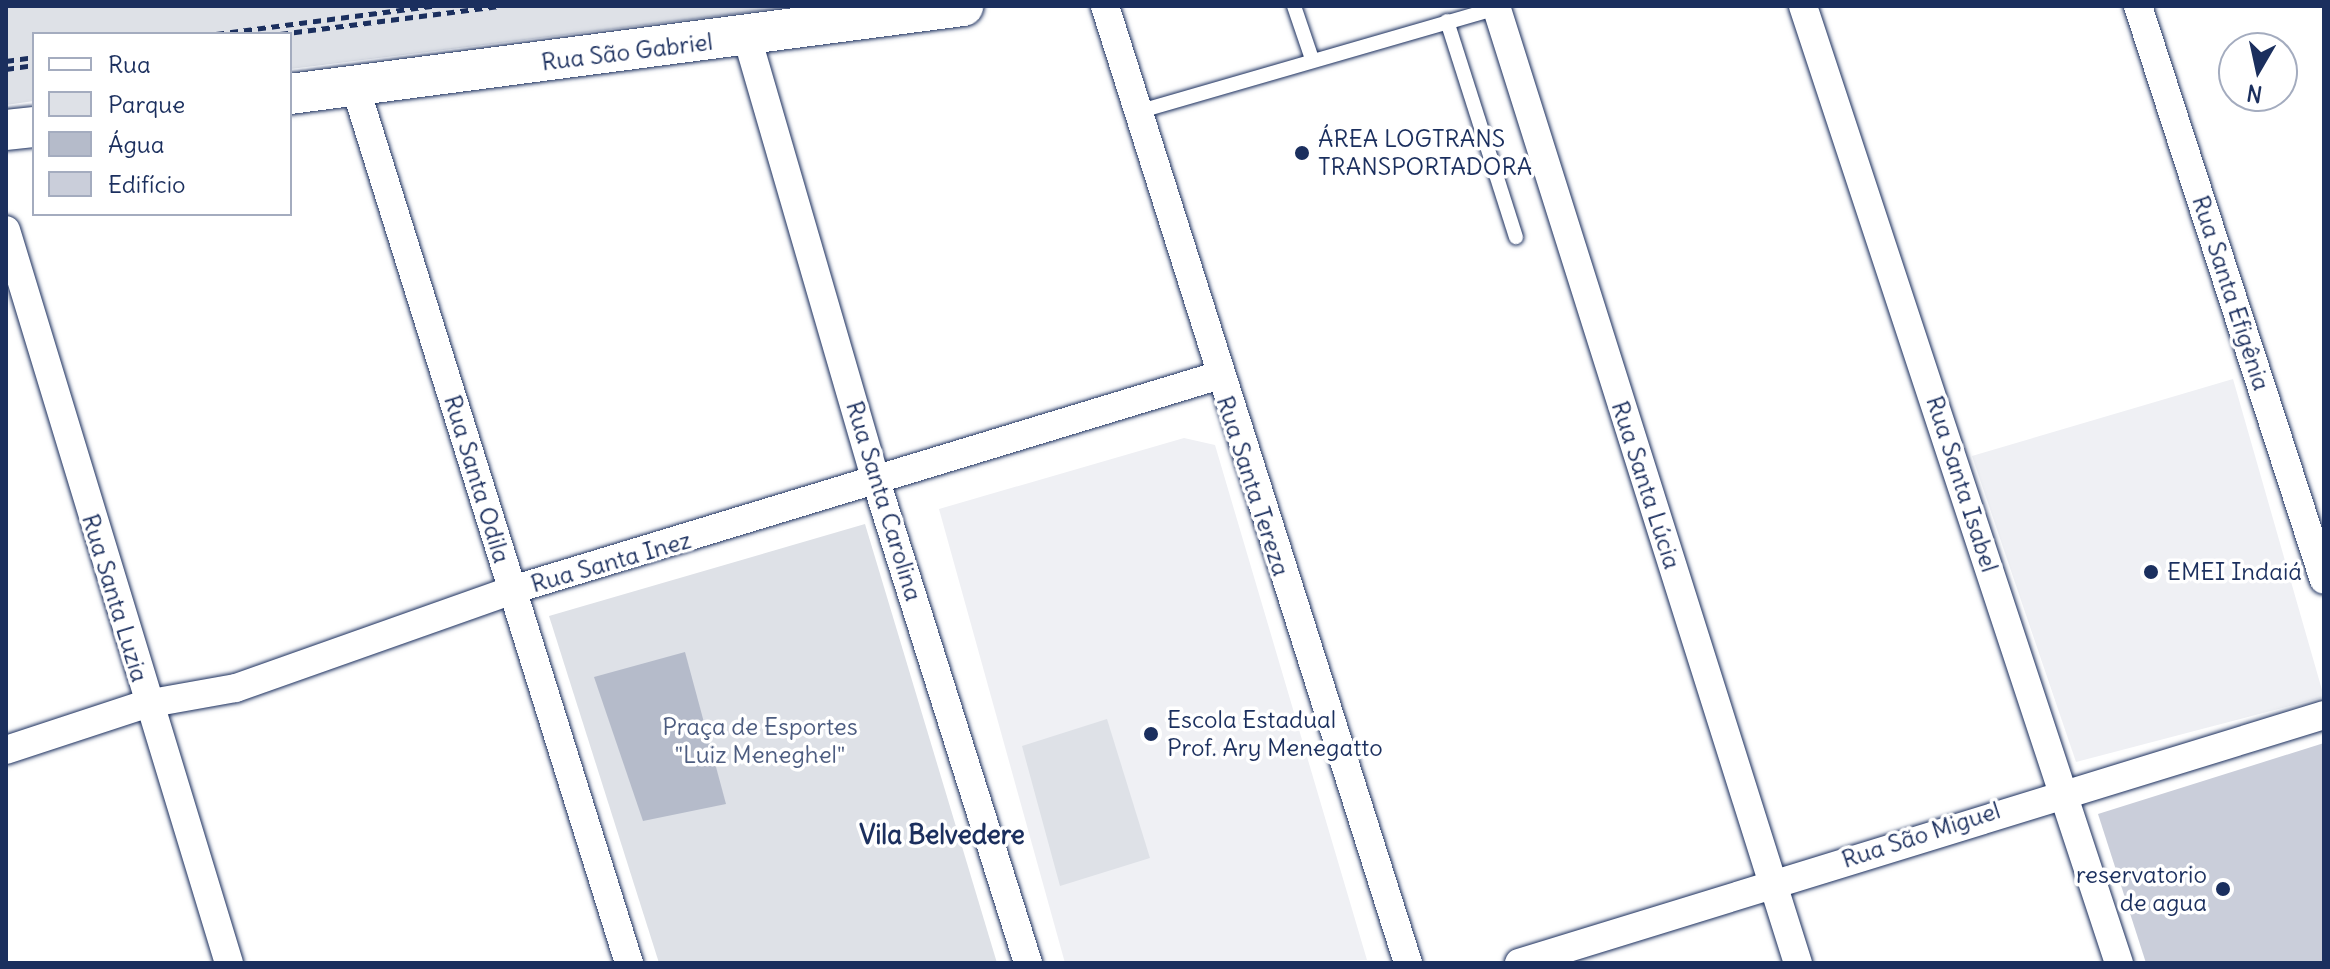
<!DOCTYPE html>
<html>
<head>
<meta charset="utf-8">
<style>
	body { margin:0 }
	#map { position:relative; width:2330px; height:969px; overflow:hidden; background:#fff; font-family:Delius,sans-serif }
	div>[style] { position:absolute }
	.built>* { inset:0; background:#eff0f4 }
	.green>* { inset:0; background:#dee1e7 }
	.water>* { inset:0; background:#b5bbca }
	.building>* { inset:0; background:#caceda }
	.path>* { height:5px; margin-top:-2.5px; transform-origin:0; background:repeating-linear-gradient(90deg,#1b2f5e 0 8px,transparent 0 14px) }
	.roads { filter:drop-shadow(0 0 2px #1b2f5e) drop-shadow(0 0 2px #1b2f5e) }
	.lane>* { height:14px; margin:-7px; padding:0 7px; transform-origin:7px; border-radius:7px; background:#fff }
	.street>* { height:28px; margin:-14px; padding:0 14px; transform-origin:14px; border-radius:14px; background:#fff }
	.secondary>* { height:40px; margin:-20px; padding:0 20px; transform-origin:20px; border-radius:20px; background:#fff }
	.dots>* { width:22px; height:22px; translate:-50% -50%; box-sizing:border-box; border:4px solid #fff; border-radius:50% }
	span { translate:-50% -50%; white-space:nowrap; text-align:center; line-height:1.15; -webkit-text-stroke:7px #fff; paint-order:stroke }
	.street-label { font-size:24px; color:#1b2f5e }
	.poi-label { font-size:24px; color:#1b2f5e }
	.left { translate:0 -50%; text-align:left }
	.right { translate:-100% -50%; text-align:right }
	.park-label { font-size:24px; color:#4c5c80 }
	.neighbourhood-label { font-size:26px; color:#1b2f5e; font-weight:700 }
	.frame { position:absolute; inset:0; border:8px solid #1b2f5e; pointer-events:none }
	.legend { position:absolute; left:32px; top:32px; width:260px; height:184px; box-sizing:border-box; background:#fff; border:2px solid #a4acbf; margin:0; padding:10px 14px; list-style:none; font-size:24px; color:#1b2f5e }
	.legend li { display:flex; align-items:center; gap:16px; height:40px }
	.legend b { width:40px; border:2px solid #a4acbf }
	.north { position:absolute; left:2218px; top:32px; width:80px; height:80px; box-sizing:border-box; background:#fff; border:2px solid #a4acbf; border-radius:50%; rotate:189deg; font-size:22px; font-weight:700; line-height:32px; text-align:center; color:#1b2f5e }
	.north::after { content:''; display:block; margin:auto; width:28px; height:36px; background:#1b2f5e; clip-path:polygon(50% 0,100% 100%,50% 72%,0 100%) }
</style>
</head>
<body>
<div id="map">
	<div class="built">
		<div style="clip-path:polygon(2233px 379px,2324px 697px,2076px 762px,1972px 456px)"></div>
		<div style="clip-path:polygon(1184px 438px,1215px 445px,1367px 960px,1065px 963px,939px 509px)"></div>
	</div>
	<div class="green">
		<div style="clip-path:polygon(6px 6px,798px 6px,290px 69px,290px 34px,34px 34px,34px 101px,6px 105px)"></div>
		<div style="clip-path:polygon(865px 524px,997px 963px,659px 963px,549px 616px)"></div>
		<div style="clip-path:polygon(1107px 719px,1150px 858px,1060px 886px,1022px 746px)"></div>
	</div>
	<div class="water">
		<div style="clip-path:polygon(685px 652px,726px 804px,643px 821px,594px 677px)"></div>
	</div>
	<div class="building">
		<div style="clip-path:polygon(2324px 743px,2324px 963px,2146px 963px,2098px 814px)"></div>
	</div>
	<div class="path">
		<div style="left:216px;top:34px;width:219px;rotate:-7.4deg"></div>
		<div style="left:280px;top:34px;width:221px;rotate:-7.3deg"></div>
		<div style="left:6px;top:61px;width:28px;rotate:-8deg"></div>
		<div style="left:6px;top:69px;width:28px;rotate:-8deg"></div>
	</div>
	<div class="roads">
		<div class="lane">
			<div style="left:1294px;top:6px;width:56px;rotate:71.2deg"></div>
			<div style="left:1447px;top:21px;width:227px;rotate:72.3deg"></div>
			<div style="left:1137px;top:112px;width:375px;rotate:-16.1deg"></div>
		</div>
		<div class="street">
			<div style="left:1105px;top:6px;width:1004px;rotate:72.43deg"></div>
			<div style="left:1496px;top:6px;width:1004px;rotate:72.49deg"></div>
			<div style="left:1803px;top:6px;width:1008px;rotate:71.73deg"></div>
			<div style="left:2138px;top:6px;width:603px;rotate:72.05deg"></div>
			<div style="left:747px;top:37px;width:466px;rotate:73.8deg"></div>
			<div style="left:877px;top:484px;width:502px;rotate:72.5deg"></div>
			<div style="left:355px;top:86px;width:919px;rotate:72.65deg"></div>
			<div style="left:6px;top:230px;width:766px;rotate:73.08deg"></div>
			<div style="left:6px;top:750px;width:147px;rotate:-18.2deg"></div>
			<div style="left:146px;top:704px;width:91px;rotate:-10.1deg"></div>
			<div style="left:236px;top:688px;width:293px;rotate:-19.5deg"></div>
			<div style="left:512px;top:590px;width:737px;rotate:-16.89deg"></div>
			<div style="left:1519px;top:963px;width:842px;rotate:-17.12deg"></div>
		</div>
		<div class="secondary">
			<div style="left:290px;top:94px;width:679px;rotate:-7.45deg"></div>
			<div style="left:6px;top:130px;width:28px;rotate:-6deg"></div>
		</div>
	</div>
	<div class="dots">
		<div style="left:1302px;top:153px;background:#1b2f5e"></div>
		<div style="left:2151px;top:572px;background:#1b2f5e"></div>
		<div style="left:1151px;top:734px;background:#1b2f5e"></div>
		<div style="left:2223px;top:889px;background:#1b2f5e"></div>
	</div>
	<div class="street-label">
		<span style="left:627px;top:52px;rotate:-7deg">Rua São Gabriel</span>
		<span style="left:2231px;top:293px;rotate:72deg">Rua Santa Efigênia</span>
		<span style="left:477px;top:479px;rotate:73deg">Rua Santa Odila</span>
		<span style="left:1962px;top:484px;rotate:72deg">Rua Santa Isabel</span>
		<span style="left:1646px;top:485px;rotate:72deg">Rua Santa Lúcia</span>
		<span style="left:1253px;top:486px;rotate:72deg">Rua Santa Tereza</span>
		<span style="left:884px;top:501px;rotate:73deg">Rua Santa Carolina</span>
		<span style="left:611px;top:562px;rotate:-16deg">Rua Santa Inez</span>
		<span style="left:115px;top:598px;rotate:73deg">Rua Santa Luzia</span>
		<span style="left:1921px;top:835px;rotate:-18deg">Rua São Miguel</span>
	</div>
	<div class="poi-label">
		<span class="left" style="left:1318px;top:153px">ÁREA LOGTRANS<br>TRANSPORTADORA</span>
		<span class="left" style="left:2167px;top:572px">EMEI Indaiá</span>
		<span class="left" style="left:1167px;top:734px">Escola Estadual<br>Prof. Ary Menegatto</span>
		<span class="right" style="left:2207px;top:889px">reservatorio<br>de agua</span>
	</div>
	<div class="park-label">
		<span style="left:760px;top:741px">Praça de Esportes<br>"Luiz Meneghel"</span>
	</div>
	<div class="neighbourhood-label">
		<span style="left:942px;top:835px">Vila Belvedere</span>
	</div>
	<div class="frame"></div>
	<ul class="legend">
	<li><b style="height:10px;background:#fff"></b>Rua</li>
	<li><b style="height:22px;background:#dee1e7"></b>Parque</li>
	<li><b style="height:22px;background:#b5bbca"></b>Água</li>
	<li><b style="height:22px;background:#caceda"></b>Edifício</li>
	</ul>
	<div class="north">N</div>
</div>
</body>
</html>
